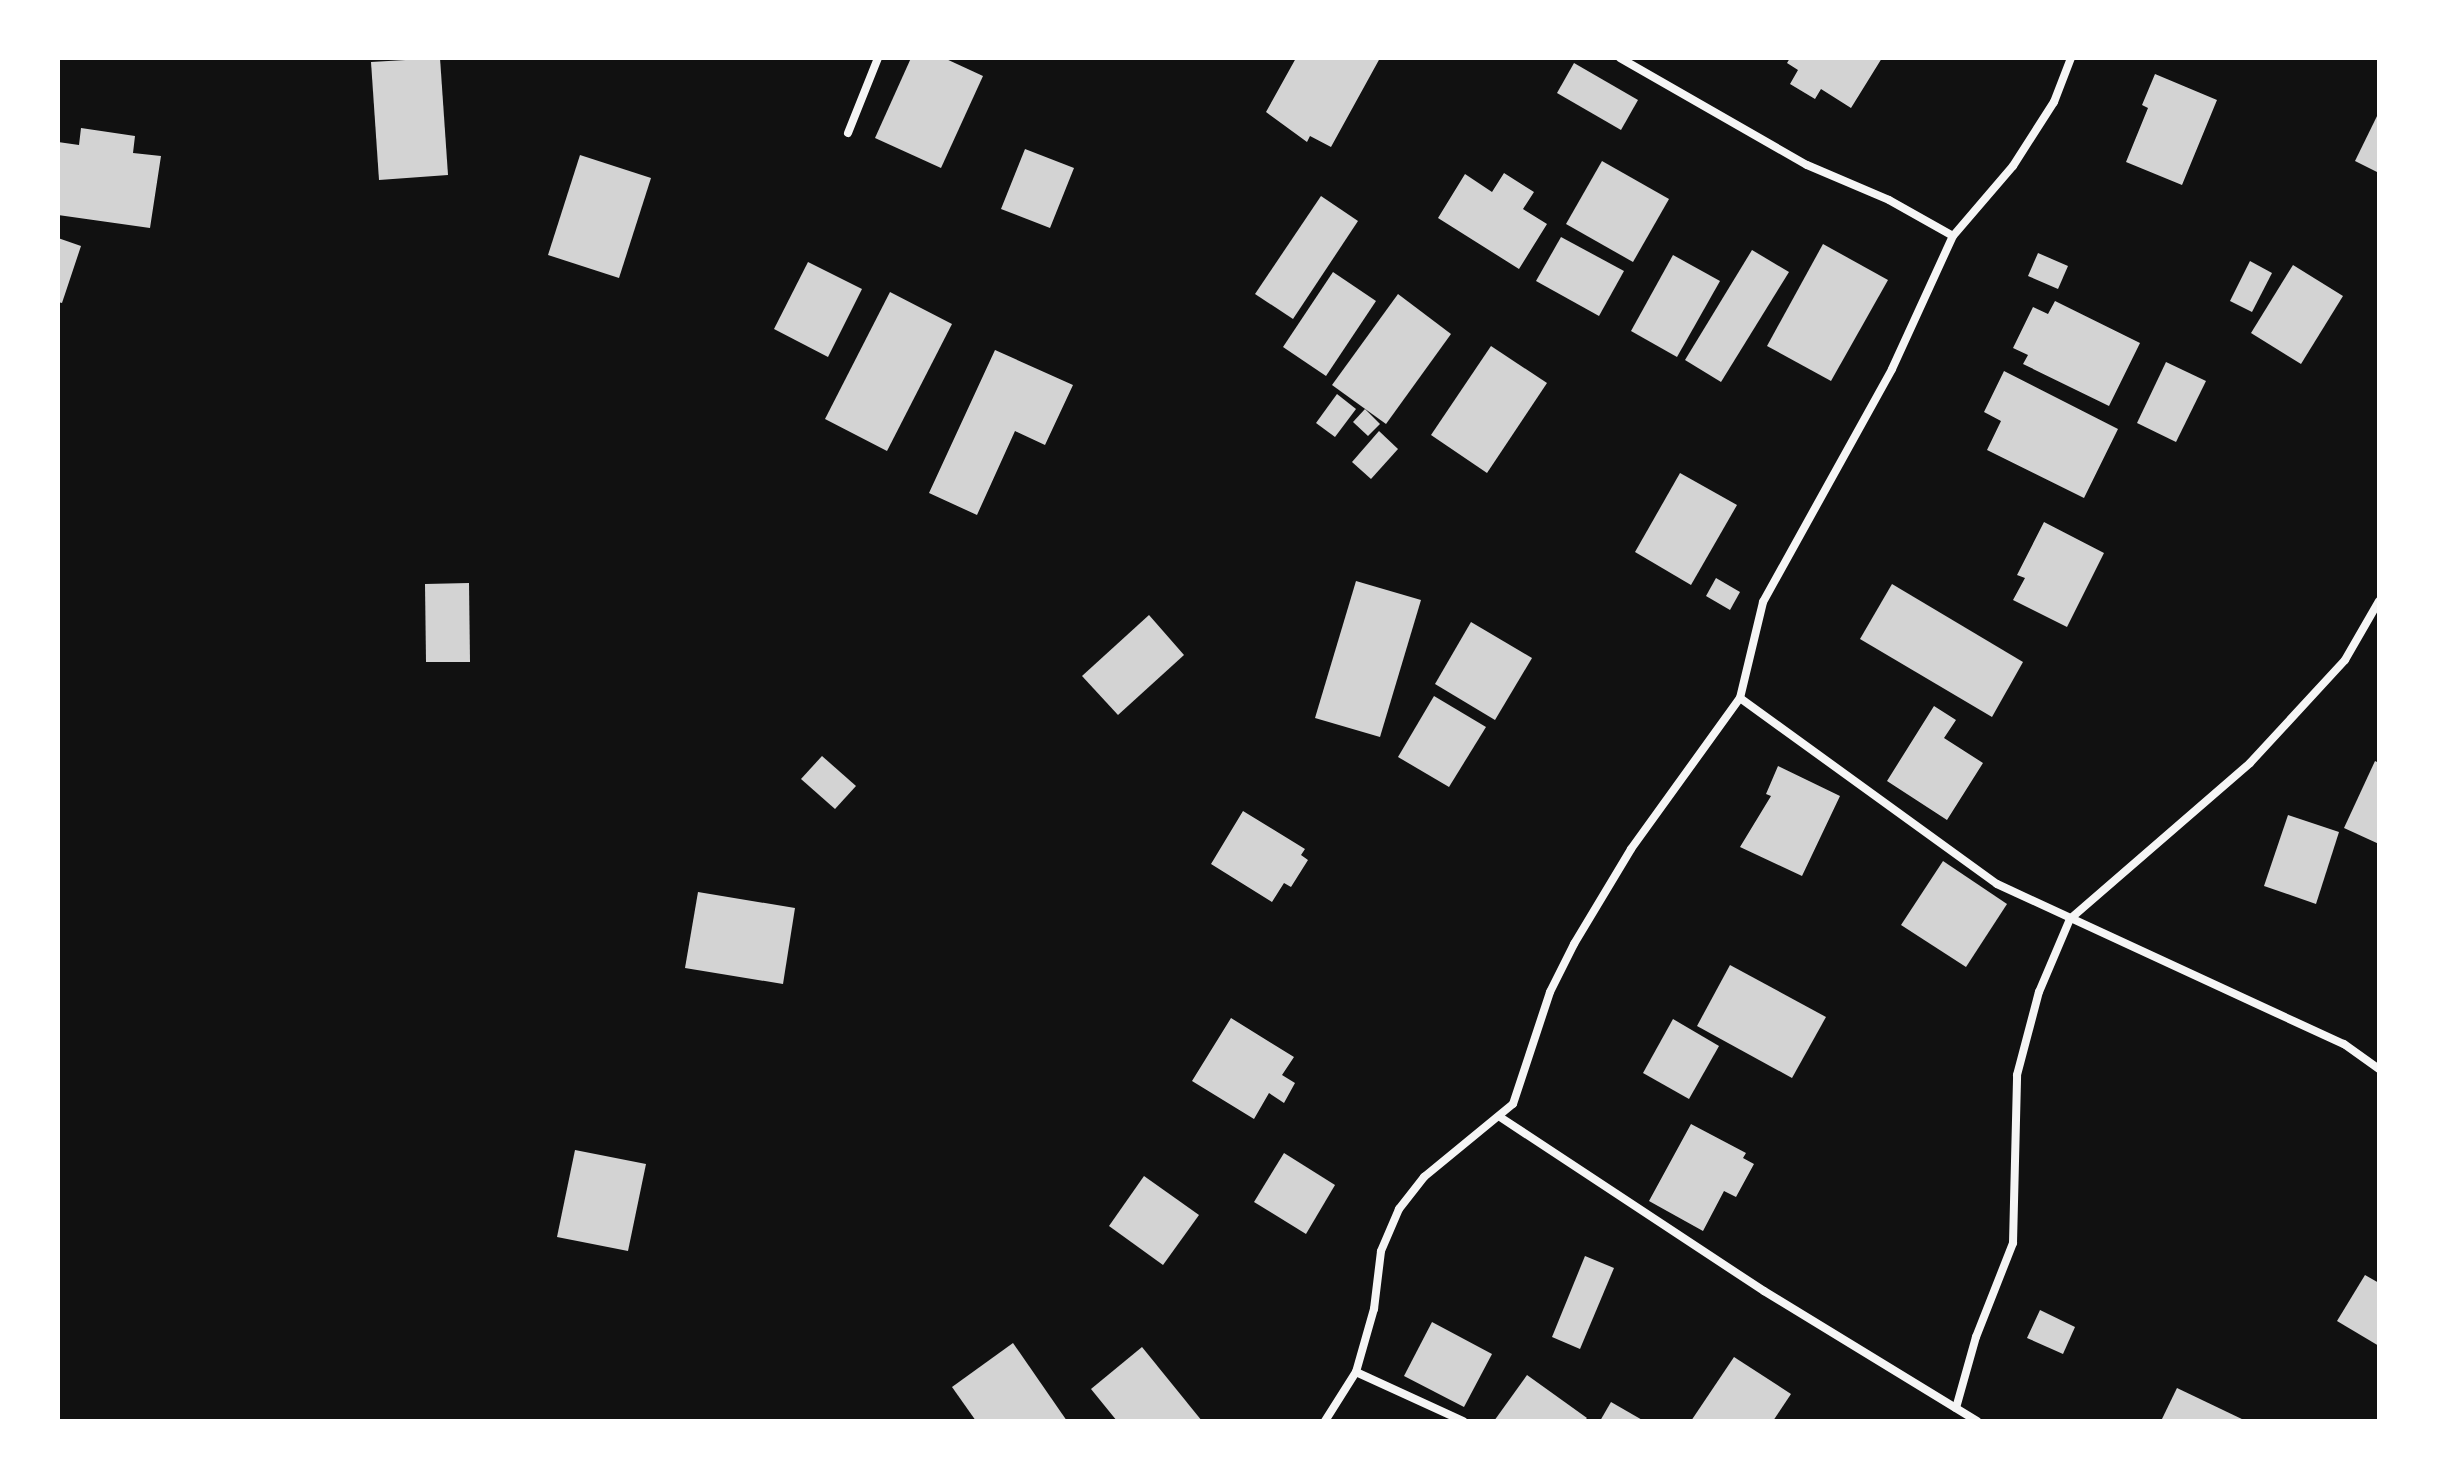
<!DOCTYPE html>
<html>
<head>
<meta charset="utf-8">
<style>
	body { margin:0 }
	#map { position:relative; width:2437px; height:1479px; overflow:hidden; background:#111; font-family:Literata,serif }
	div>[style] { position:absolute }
	.building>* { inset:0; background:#d3d3d3 }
	.minor>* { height:8px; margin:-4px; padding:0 4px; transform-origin:4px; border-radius:4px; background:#f5f5f5 }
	span { translate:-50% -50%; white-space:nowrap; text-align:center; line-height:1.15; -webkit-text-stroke:7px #fff; paint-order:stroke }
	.frame { position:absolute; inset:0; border:60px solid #fff; pointer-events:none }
</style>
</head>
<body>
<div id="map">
	<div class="building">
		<div style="clip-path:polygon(440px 58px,448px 175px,379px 180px,371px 62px)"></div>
		<div style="clip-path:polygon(911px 58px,944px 58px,983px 76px,941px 168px,875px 138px)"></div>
		<div style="clip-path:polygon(1296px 58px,1380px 58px,1331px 147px,1310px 136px,1307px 142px,1266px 112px)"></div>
		<div style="clip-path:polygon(1790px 58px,1882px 58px,1851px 108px,1821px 89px,1815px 99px,1790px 84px,1798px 70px,1787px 63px)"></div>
		<div style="clip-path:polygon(1574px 63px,1638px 100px,1621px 130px,1557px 93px)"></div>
		<div style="clip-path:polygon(2155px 74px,2217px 100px,2182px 185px,2126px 162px,2148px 108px,2142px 105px)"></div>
		<div style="clip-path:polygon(2379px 112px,2379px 173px,2355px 161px)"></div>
		<div style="clip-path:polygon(81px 128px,135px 136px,133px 153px,161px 156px,150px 228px,58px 215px,58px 142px,79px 145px)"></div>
		<div style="clip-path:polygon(1025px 149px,1074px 168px,1050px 228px,1001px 209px)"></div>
		<div style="clip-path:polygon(580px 155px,651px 178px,619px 278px,548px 255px)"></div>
		<div style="clip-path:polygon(1602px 161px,1669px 199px,1633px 262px,1566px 224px)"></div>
		<div style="clip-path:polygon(1504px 173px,1534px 192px,1523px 209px,1547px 224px,1519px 269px,1438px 218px,1465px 174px,1492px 192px)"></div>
		<div style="clip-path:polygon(1321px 196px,1358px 221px,1293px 319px,1255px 294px)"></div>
		<div style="clip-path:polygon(1561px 237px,1624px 271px,1599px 316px,1536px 281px)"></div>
		<div style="clip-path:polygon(58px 238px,81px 246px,62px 303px,58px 302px)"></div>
		<div style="clip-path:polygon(1823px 244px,1888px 280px,1831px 381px,1767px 346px)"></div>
		<div style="clip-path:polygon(1752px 250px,1789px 272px,1721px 382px,1685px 360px)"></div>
		<div style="clip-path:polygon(2038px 253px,2068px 266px,2058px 289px,2028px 276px)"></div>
		<div style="clip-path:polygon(1673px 255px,1720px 281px,1677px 357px,1631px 331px)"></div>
		<div style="clip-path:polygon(2250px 261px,2272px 273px,2252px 312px,2230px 301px)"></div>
		<div style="clip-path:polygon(808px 262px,862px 289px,828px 357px,774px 329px)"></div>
		<div style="clip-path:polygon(2293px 265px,2343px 296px,2301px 364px,2251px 333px)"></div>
		<div style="clip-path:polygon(1333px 272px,1376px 301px,1326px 376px,1283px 347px)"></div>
		<div style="clip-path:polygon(890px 292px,952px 324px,887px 451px,825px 419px)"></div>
		<div style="clip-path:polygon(1398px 294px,1451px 334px,1386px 424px,1332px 385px)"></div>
		<div style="clip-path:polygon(2055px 301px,2140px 343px,2109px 406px,2023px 364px,2028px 355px,2013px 348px,2033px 307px,2048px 314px)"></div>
		<div style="clip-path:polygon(1491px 346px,1547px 383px,1487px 473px,1431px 435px)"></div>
		<div style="clip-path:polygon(995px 350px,1073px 385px,1045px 445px,1015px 431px,977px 515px,929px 493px)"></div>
		<div style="clip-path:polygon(2166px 362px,2206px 381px,2176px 442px,2137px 423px)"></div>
		<div style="clip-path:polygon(2004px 371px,2118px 429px,2084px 498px,1987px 450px,2001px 421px,1984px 412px)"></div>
		<div style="clip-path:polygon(1337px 394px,1356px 409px,1335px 437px,1316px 423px)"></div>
		<div style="clip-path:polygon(1365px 409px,1380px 424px,1368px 436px,1353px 422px)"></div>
		<div style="clip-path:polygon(1379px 431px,1398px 449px,1371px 479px,1352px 462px)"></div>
		<div style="clip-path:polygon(1680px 473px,1737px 505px,1691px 585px,1635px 552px)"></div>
		<div style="clip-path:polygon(2044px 522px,2104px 553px,2067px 627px,2013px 600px,2025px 578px,2017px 575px)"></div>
		<div style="clip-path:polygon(1716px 578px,1740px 592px,1730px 610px,1706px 596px)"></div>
		<div style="clip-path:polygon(1356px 581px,1421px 600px,1380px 737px,1315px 718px)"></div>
		<div style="clip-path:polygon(469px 583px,470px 662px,426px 662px,425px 584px)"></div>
		<div style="clip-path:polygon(1892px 584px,2023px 662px,1992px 717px,1860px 639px)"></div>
		<div style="clip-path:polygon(1149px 615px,1184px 655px,1118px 715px,1082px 676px)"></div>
		<div style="clip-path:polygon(1471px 622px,1532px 658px,1495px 720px,1435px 684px)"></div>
		<div style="clip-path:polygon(1434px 696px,1486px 727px,1449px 787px,1398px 757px)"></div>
		<div style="clip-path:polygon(1934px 706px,1956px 720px,1944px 738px,1983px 763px,1947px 820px,1887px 781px)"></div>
		<div style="clip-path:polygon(822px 756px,856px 786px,835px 809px,801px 779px)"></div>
		<div style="clip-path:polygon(2375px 761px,2379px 763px,2379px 844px,2344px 828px)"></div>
		<div style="clip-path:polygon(1778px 766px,1840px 796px,1802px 876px,1740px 847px,1771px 796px,1766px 794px)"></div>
		<div style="clip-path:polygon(1243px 811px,1305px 849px,1301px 855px,1308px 860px,1291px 887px,1284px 883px,1272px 902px,1211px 864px)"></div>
		<div style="clip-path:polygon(2288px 815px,2339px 832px,2316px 904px,2264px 886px)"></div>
		<div style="clip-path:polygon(1943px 861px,2007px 904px,1966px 967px,1901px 925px)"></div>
		<div style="clip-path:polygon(698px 892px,795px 908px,783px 984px,685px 968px)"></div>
		<div style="clip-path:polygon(1730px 965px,1826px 1017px,1792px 1078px,1697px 1026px)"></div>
		<div style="clip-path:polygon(1231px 1018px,1294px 1057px,1282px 1075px,1295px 1083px,1284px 1103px,1269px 1093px,1254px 1119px,1192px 1081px)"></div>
		<div style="clip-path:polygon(1673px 1019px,1719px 1046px,1689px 1099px,1643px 1073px)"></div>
		<div style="clip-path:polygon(1691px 1124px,1746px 1153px,1743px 1158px,1754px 1164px,1736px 1197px,1724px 1191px,1703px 1231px,1649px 1201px)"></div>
		<div style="clip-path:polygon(575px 1150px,646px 1164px,628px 1251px,557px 1237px)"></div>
		<div style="clip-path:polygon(1284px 1153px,1335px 1185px,1306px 1234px,1254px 1202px)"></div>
		<div style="clip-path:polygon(1144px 1176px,1199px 1215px,1163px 1265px,1109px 1226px)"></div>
		<div style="clip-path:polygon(1585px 1256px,1614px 1268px,1580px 1349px,1552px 1337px)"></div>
		<div style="clip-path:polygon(2365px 1275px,2379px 1283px,2379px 1346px,2337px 1321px)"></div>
		<div style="clip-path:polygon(2040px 1310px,2075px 1327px,2063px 1354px,2027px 1338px)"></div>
		<div style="clip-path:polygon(1432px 1322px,1492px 1354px,1464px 1407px,1404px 1376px)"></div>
		<div style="clip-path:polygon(1013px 1343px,1067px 1421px,976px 1421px,952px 1387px)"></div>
		<div style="clip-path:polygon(1142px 1347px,1202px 1421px,1117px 1421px,1091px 1389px)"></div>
		<div style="clip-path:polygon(1734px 1357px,1791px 1394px,1773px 1421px,1691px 1421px)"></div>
		<div style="clip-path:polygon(1527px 1375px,1587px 1418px,1584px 1421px,1494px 1421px)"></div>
		<div style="clip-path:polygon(2177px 1388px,2246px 1421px,2161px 1421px)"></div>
		<div style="clip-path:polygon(1611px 1402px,1644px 1421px,1600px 1421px)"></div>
	</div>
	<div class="minor">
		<div style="left:1620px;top:58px;width:215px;rotate:29.8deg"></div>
		<div style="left:1807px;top:165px;width:89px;rotate:23.1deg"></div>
		<div style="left:1889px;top:200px;width:73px;rotate:29.4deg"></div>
		<div style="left:1953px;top:236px;width:92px;rotate:-49.4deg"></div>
		<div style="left:2013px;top:166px;width:76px;rotate:-57.4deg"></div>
		<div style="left:2054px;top:102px;width:47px;rotate:-68.9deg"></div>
		<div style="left:848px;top:133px;width:81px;rotate:-68.2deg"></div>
		<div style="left:1740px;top:698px;width:317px;rotate:35.9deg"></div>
		<div style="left:1997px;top:884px;width:382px;rotate:24.8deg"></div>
		<div style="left:2344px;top:1044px;width:43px;rotate:35.5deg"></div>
		<div style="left:1500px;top:1117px;width:316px;rotate:33.4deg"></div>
		<div style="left:1764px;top:1291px;width:250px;rotate:31.4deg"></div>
		<div style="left:1356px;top:1372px;width:118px;rotate:24.6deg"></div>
		<div style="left:1956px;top:1408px;width:74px;rotate:-74.3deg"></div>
		<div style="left:1976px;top:1337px;width:101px;rotate:-68.5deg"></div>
		<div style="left:2013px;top:1243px;width:168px;rotate:-88.6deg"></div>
		<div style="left:2017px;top:1075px;width:86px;rotate:-75.2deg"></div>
		<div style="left:2039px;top:992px;width:79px;rotate:-67deg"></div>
		<div style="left:2070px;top:919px;width:238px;rotate:-40.9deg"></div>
		<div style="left:2250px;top:763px;width:140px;rotate:-47.3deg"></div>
		<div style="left:2345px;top:660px;width:68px;rotate:-60deg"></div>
		<div style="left:1325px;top:1421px;width:58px;rotate:-57.7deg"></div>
		<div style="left:1356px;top:1372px;width:66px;rotate:-74.1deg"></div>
		<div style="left:1374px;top:1309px;width:58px;rotate:-83.1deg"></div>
		<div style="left:1381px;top:1251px;width:46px;rotate:-66.8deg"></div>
		<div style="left:1399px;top:1209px;width:41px;rotate:-52deg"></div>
		<div style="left:1424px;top:1177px;width:115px;rotate:-39.4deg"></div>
		<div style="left:1513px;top:1104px;width:118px;rotate:-71.7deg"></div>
		<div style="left:1550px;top:992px;width:54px;rotate:-63.4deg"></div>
		<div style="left:1574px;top:944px;width:111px;rotate:-59deg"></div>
		<div style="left:1631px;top:849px;width:186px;rotate:-54.2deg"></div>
		<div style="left:1740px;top:698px;width:99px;rotate:-76.5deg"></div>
		<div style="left:1763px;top:602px;width:266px;rotate:-61deg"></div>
		<div style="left:1892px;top:369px;width:146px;rotate:-65.4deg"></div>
	</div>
	<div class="frame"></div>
</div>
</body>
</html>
